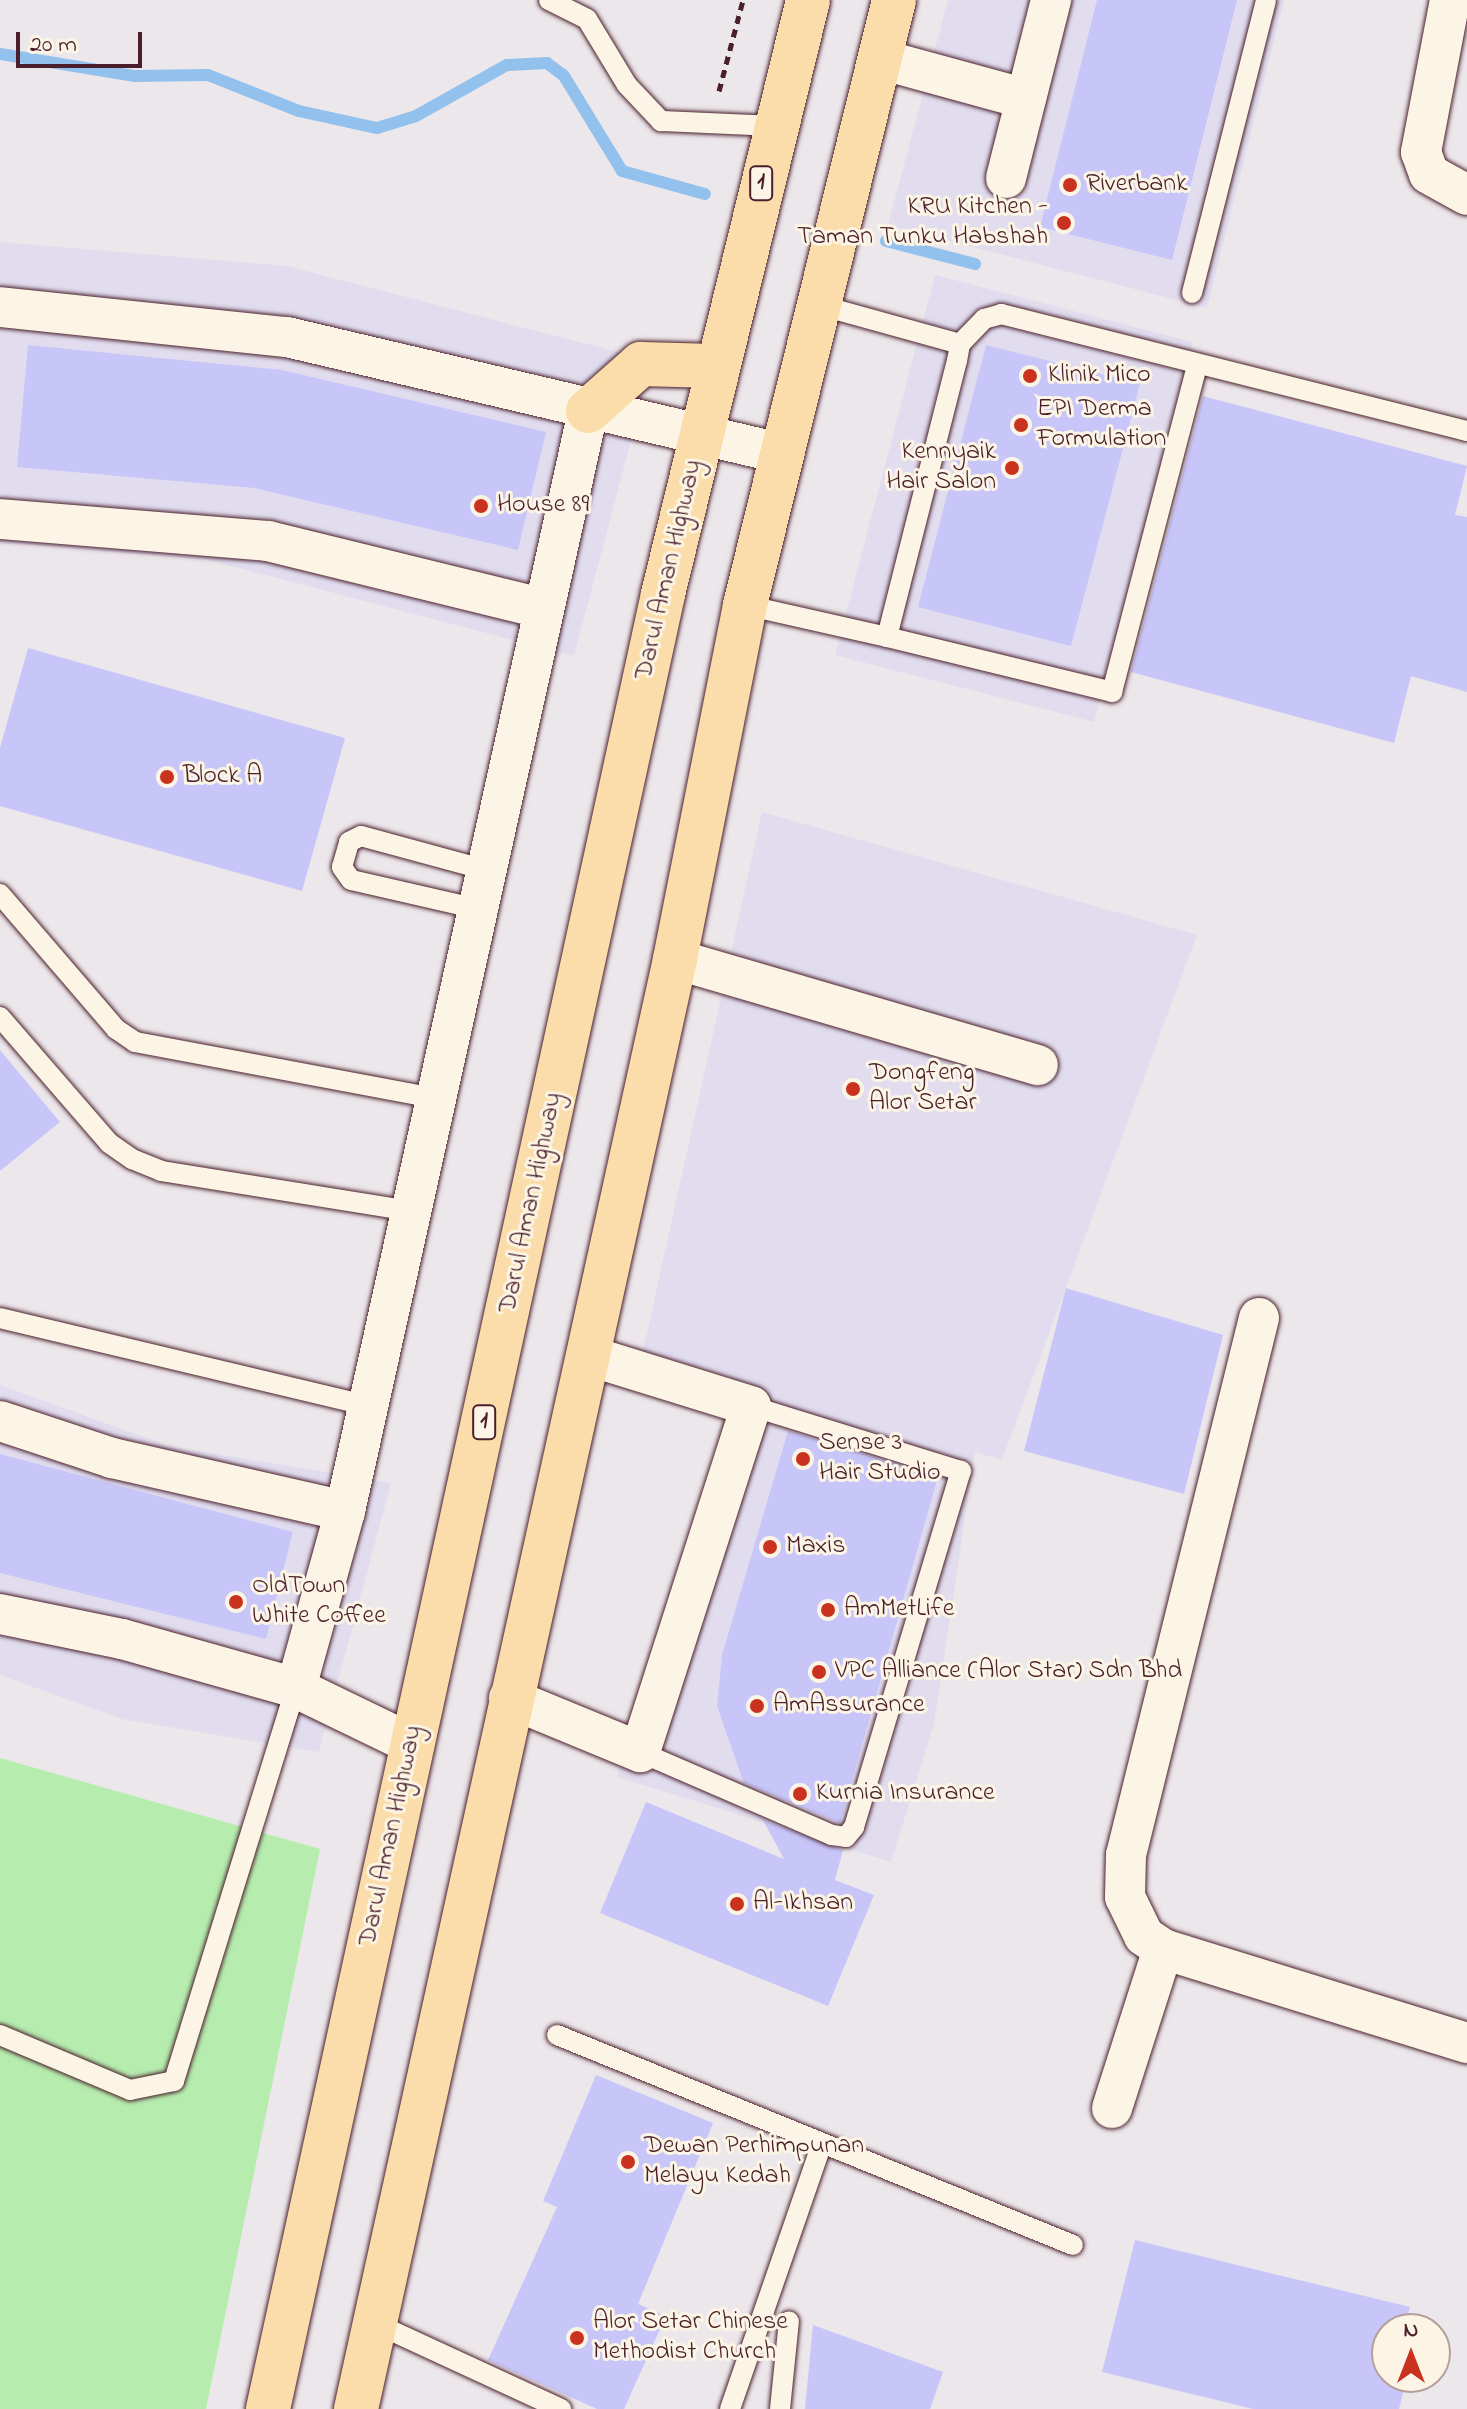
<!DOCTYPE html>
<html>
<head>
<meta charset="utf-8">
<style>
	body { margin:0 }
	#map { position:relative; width:1467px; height:2409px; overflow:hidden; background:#ece7eb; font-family:"Indie Flower",sans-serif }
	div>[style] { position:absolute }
	.built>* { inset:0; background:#e1ddef }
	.green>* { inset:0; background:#b6edaf }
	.stream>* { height:12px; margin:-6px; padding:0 6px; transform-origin:6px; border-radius:6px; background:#92c1ed }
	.building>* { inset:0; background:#c8c6f9 }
	.path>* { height:5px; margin-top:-2.5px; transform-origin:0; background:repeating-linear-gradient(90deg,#4a1f2b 0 8px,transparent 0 14px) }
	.roads { filter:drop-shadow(0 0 2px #4a1f2b) drop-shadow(0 0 2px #4a1f2b) }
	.service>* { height:20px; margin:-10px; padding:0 10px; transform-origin:10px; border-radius:10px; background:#fcf5e5 }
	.minor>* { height:40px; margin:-20px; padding:0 20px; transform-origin:20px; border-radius:20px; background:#fcf5e5 }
	.primary>* { height:44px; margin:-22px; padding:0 22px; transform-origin:22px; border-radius:22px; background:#fbddab }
	.dots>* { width:22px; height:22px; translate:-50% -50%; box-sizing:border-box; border:4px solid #fcf5e5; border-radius:50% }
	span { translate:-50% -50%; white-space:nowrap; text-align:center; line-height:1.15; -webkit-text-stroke:6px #fcf5e5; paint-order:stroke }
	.shield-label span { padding:2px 6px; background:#fcf5e5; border:2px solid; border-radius:6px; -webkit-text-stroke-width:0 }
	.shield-label { font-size:24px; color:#4a1f2b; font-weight:700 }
	.poi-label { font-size:26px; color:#4a1f2b }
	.left { translate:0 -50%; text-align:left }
	.right { translate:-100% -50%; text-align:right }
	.street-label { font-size:26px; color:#4a1f2b }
	.north { position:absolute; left:1371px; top:2313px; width:80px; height:80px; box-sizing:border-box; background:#fcf5e5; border:2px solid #b59f9b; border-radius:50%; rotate:0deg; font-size:22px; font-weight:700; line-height:32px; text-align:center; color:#4a1f2b }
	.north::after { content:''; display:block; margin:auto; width:28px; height:36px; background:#c8321e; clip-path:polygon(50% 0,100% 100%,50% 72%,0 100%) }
	.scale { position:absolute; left:16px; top:32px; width:126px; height:36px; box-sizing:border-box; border:4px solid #4a1f2b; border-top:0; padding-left:10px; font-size:24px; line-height:28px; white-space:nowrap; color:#4a1f2b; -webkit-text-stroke:6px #fcf5e5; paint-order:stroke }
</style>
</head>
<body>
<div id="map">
	<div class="built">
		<div style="clip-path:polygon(948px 0,1284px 0,1207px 308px,888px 225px)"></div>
		<div style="clip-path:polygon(0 242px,287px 266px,652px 361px,574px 656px,208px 560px,0 542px)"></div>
		<div style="clip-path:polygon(935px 275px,1193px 342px,1094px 722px,835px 655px)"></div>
		<div style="clip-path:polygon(762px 812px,1197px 935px,1002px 1460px,975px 1452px,934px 1724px,891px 1862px,617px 1777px,741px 1381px,643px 1351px)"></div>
		<div style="clip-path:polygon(0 1385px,169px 1446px,391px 1483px,319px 1752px,122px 1719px,0 1675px)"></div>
	</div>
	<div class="green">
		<div style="clip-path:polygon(0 1758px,320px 1849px,206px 2409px,0 2409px)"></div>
	</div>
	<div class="stream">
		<div style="left:0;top:54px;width:137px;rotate:9.3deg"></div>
		<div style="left:135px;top:76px;width:73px;rotate:-0.8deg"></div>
		<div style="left:208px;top:75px;width:98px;rotate:21.6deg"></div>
		<div style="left:299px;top:111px;width:80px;rotate:12.3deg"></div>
		<div style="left:377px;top:128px;width:41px;rotate:-17.1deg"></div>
		<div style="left:416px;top:116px;width:104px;rotate:-29.3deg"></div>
		<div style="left:507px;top:65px;width:40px;rotate:-2.9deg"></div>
		<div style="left:547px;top:63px;width:21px;rotate:37deg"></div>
		<div style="left:564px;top:76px;width:111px;rotate:58.6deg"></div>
		<div style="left:622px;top:171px;width:86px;rotate:15.5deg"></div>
		<div style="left:886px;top:241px;width:92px;rotate:14.5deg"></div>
	</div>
	<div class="building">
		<div style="clip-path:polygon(1097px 0,1237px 0,1172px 260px,1040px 227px)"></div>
		<div style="clip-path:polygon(28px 345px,282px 370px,546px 432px,518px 550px,254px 488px,17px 467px)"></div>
		<div style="clip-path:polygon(986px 345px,1140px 384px,1071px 646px,918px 607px)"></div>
		<div style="clip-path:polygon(1203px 396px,1467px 466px,1455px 515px,1467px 517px,1467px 692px,1411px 676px,1394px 743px,1131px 672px)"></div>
		<div style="clip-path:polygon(28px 648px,345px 738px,302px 891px,0 806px,0 748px)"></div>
		<div style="clip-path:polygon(0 1050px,60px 1122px,0 1171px)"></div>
		<div style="clip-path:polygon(1066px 1288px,1223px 1335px,1184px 1494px,1024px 1451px)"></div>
		<div style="clip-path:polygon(788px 1431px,938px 1477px,840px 1823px,744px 1783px,717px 1706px,722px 1655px)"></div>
		<div style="clip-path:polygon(0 1454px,293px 1532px,266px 1639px,0 1573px)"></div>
		<div style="clip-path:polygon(646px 1802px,784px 1859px,763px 1820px,843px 1850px,835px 1880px,874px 1895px,828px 2006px,600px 1913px)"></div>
		<div style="clip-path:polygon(596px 2075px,713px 2123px,638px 2304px,666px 2316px,624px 2409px,597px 2409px,488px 2360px,557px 2207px,543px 2201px)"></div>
		<div style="clip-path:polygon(1135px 2240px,1410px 2307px,1404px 2329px,1387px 2329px,1387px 2377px,1407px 2377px,1399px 2409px,1253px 2409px,1102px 2372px)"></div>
		<div style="clip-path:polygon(813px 2325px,943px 2372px,930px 2409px,805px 2409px)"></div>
	</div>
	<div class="path">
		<div style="left:719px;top:91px;width:94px;rotate:-75.2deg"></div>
	</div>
	<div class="roads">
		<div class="service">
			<div style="left:549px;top:0;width:42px;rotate:26.6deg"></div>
			<div style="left:587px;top:19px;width:77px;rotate:58.8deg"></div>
			<div style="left:627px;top:85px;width:50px;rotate:46.6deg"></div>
			<div style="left:661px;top:121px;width:115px;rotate:2.5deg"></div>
			<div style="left:1192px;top:293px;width:302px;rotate:-75.8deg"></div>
			<div style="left:960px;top:344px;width:35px;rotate:-46deg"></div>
			<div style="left:984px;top:319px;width:18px;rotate:-16deg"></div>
			<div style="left:1001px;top:314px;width:480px;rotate:14.1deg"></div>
			<div style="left:745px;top:605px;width:146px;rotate:12.7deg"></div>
			<div style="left:887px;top:637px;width:285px;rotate:-75.8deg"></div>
			<div style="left:957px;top:361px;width:17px;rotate:-80deg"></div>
			<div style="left:960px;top:344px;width:146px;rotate:-164.5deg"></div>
			<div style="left:887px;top:637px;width:232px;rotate:13.7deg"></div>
			<div style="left:1112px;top:692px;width:337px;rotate:-75.4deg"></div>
			<div style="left:0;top:894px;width:178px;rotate:49.3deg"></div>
			<div style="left:116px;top:1029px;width:23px;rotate:34deg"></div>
			<div style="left:135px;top:1042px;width:303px;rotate:10.6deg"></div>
			<div style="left:478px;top:909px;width:130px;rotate:-167.1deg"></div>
			<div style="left:351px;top:880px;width:16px;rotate:-125deg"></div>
			<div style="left:342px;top:867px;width:26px;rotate:-74deg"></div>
			<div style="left:349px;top:842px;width:13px;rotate:-27deg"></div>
			<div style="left:361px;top:836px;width:130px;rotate:15.2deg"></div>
			<div style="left:0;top:1017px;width:167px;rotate:49.1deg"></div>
			<div style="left:109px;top:1143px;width:28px;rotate:35deg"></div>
			<div style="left:132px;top:1159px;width:31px;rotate:22deg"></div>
			<div style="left:161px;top:1171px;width:253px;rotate:9.1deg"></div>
			<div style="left:0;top:1318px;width:378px;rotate:13.4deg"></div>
			<div style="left:640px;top:1752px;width:209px;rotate:23.4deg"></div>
			<div style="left:832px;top:1835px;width:14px;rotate:8deg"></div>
			<div style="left:846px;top:1837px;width:13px;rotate:-51deg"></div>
			<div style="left:854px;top:1827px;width:372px;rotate:-73.3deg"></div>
			<div style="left:961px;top:1471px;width:220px;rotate:-162.8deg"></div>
			<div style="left:0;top:2035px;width:141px;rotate:22.9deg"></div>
			<div style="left:130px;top:2090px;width:45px;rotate:-11.6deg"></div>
			<div style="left:174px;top:2081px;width:412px;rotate:-72.8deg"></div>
			<div style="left:557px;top:2035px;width:557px;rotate:22.15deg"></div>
			<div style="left:377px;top:2324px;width:203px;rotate:24.8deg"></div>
			<div style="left:730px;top:2409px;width:281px;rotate:-70.9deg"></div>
			<div style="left:780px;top:2409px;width:88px;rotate:-84.2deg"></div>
		</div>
		<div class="minor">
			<div style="left:1450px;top:0;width:155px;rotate:100.8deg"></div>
			<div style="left:1421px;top:152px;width:23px;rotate:70deg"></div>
			<div style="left:1429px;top:174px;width:43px;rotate:28.9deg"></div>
			<div style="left:880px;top:59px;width:151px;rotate:15.3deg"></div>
			<div style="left:1006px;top:178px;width:184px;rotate:-75.8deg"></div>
			<div style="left:0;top:307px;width:289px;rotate:6deg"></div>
			<div style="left:287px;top:337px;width:511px;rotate:13.25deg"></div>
			<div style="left:0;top:519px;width:269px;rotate:4.7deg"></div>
			<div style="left:268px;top:541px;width:284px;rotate:13.8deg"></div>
			<div style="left:675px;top:959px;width:378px;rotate:16.3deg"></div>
			<div style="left:1259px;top:1318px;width:553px;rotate:103.91deg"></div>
			<div style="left:1126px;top:1855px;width:42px;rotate:91.4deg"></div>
			<div style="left:1125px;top:1897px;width:43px;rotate:64deg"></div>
			<div style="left:1144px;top:1936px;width:23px;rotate:34deg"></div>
			<div style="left:1163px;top:1949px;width:318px;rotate:17.2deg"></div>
			<div style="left:0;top:1421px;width:118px;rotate:18.3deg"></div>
			<div style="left:112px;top:1458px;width:239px;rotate:12.8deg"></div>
			<div style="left:0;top:1614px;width:125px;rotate:11.6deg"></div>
			<div style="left:122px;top:1639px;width:181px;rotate:15.7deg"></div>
			<div style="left:296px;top:1688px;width:129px;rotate:25.8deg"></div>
			<div style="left:296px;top:1688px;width:184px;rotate:-74.5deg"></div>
			<div style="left:345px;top:1511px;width:1127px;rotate:-77.54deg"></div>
			<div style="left:509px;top:1698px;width:142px;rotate:22.4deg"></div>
			<div style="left:640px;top:1752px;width:363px;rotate:-72.2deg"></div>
			<div style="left:751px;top:1406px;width:170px;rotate:-162.8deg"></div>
			<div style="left:1112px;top:2108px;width:167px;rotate:-72.2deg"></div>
		</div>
		<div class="primary">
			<div style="left:588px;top:411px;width:71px;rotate:-41.6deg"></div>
			<div style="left:641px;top:364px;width:74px;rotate:1.5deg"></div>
			<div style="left:268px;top:2409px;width:1857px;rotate:-77.72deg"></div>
			<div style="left:663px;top:594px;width:611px;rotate:-76.28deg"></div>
			<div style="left:356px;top:2409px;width:1485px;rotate:-77.59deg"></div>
			<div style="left:675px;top:959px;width:361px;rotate:-78.8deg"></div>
			<div style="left:745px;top:605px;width:623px;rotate:-76.16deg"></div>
		</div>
	</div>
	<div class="dots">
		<div style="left:1070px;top:185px;background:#c8321e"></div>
		<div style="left:1064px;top:223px;background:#c8321e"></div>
		<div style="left:1030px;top:376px;background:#c8321e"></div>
		<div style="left:1021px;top:425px;background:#c8321e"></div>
		<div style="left:1012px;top:468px;background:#c8321e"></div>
		<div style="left:481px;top:506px;background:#c8321e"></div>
		<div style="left:167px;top:777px;background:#c8321e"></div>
		<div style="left:853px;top:1089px;background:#c8321e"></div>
		<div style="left:803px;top:1459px;background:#c8321e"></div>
		<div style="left:770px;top:1547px;background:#c8321e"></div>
		<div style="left:236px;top:1602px;background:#c8321e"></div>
		<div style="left:828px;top:1610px;background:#c8321e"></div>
		<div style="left:819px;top:1672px;background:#c8321e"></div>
		<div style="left:757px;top:1706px;background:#c8321e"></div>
		<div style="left:800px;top:1794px;background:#c8321e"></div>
		<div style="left:737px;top:1904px;background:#c8321e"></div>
		<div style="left:628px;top:2162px;background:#c8321e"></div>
		<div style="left:577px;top:2338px;background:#c8321e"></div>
	</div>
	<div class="shield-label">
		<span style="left:761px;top:183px">1</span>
		<span style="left:484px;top:1422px">1</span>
	</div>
	<div class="poi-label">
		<span class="left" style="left:1086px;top:185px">Riverbank</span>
		<span class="right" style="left:1048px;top:223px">KRU Kitchen -<br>Taman Tunku Habshah</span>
		<span class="left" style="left:1048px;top:376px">Klinik Mico</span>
		<span class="left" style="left:1037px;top:425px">EPI Derma<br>Formulation</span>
		<span class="right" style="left:996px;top:468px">Kennyaik<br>Hair Salon</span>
		<span class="left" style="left:497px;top:506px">House 89</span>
		<span class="left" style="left:183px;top:777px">Block A</span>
		<span class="left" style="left:869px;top:1089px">Dongfeng<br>Alor Setar</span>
		<span class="left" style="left:819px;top:1459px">Sense 3<br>Hair Studio</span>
		<span class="left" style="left:786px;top:1547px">Maxis</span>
		<span class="left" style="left:252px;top:1602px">OldTown<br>White Coffee</span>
		<span class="left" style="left:844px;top:1610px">AmMetLife</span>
		<span class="left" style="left:835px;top:1672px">VPC Alliance (Alor Star) Sdn Bhd</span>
		<span class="left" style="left:773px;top:1706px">AmAssurance</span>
		<span class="left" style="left:816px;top:1794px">Kurnia Insurance</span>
		<span class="left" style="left:753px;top:1904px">Al-Ikhsan</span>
		<span class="left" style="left:644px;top:2162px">Dewan Perhimpunan<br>Melayu Kedah</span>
		<span class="left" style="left:593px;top:2338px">Alor Setar Chinese<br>Methodist Church</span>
	</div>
	<div class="street-label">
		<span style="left:670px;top:570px;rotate:-77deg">Darul Aman Highway</span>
		<span style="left:532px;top:1203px;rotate:-78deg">Darul Aman Highway</span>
		<span style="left:392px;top:1836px;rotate:-78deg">Darul Aman Highway</span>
	</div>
	<div class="north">N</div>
	<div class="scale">20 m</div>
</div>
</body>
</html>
